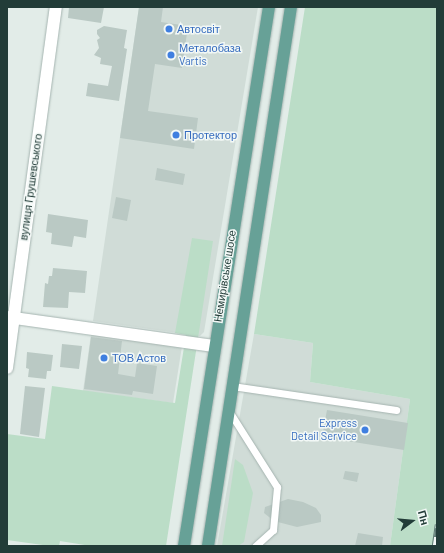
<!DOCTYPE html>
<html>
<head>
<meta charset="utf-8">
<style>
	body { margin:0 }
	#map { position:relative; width:444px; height:553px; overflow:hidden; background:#e2ece8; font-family:Barlow,sans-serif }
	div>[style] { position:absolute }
	.built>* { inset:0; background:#d0dcd7 }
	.green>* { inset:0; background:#bbddc7 }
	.building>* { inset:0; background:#bac9c4 }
	.roads { filter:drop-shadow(0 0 1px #a5b4b0) drop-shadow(0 0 1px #a5b4b0) }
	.lane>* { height:7px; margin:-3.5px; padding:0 3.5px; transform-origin:3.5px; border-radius:3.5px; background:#fff }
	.street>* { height:12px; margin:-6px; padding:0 6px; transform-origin:6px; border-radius:6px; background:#fff }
	.primary>* { height:12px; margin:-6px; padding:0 6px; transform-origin:6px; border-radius:6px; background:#67a197 }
	.rail>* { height:4.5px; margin-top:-2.25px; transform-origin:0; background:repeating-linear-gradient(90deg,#f2f8f6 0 9px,#5d7873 0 18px); box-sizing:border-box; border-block:1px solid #5d7873 }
	.dots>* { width:11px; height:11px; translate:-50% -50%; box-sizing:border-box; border:2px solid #f2f8f6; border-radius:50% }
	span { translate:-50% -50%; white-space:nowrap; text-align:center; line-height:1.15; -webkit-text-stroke:3px #f2f8f6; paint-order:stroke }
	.shop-label { font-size:11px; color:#366cbe }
	.left { translate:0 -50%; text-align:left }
	.right { translate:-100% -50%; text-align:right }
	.street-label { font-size:11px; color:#223c38 }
	.frame { position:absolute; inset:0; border:8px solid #223c38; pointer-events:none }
	.north { position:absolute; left:392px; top:501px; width:40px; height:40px; -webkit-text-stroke:3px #f2f8f6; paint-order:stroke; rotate:74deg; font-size:11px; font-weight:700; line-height:16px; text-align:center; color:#223c38 }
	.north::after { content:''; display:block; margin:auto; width:14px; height:18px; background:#223c38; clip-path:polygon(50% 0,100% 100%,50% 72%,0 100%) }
</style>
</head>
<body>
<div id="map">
	<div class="built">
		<div style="clip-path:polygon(139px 7px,258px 7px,204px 332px,200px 336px,93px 321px)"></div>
		<div style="clip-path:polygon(91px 334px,182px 346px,173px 403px,83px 391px)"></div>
		<div style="clip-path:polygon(254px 334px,313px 343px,310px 382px,410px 399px,390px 546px,217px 546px)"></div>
	</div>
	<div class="green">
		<div style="clip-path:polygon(305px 7px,437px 7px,437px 546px,390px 546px,410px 399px,310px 382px,313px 343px,254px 334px)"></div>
		<div style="clip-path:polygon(192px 238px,213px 241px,166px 546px,91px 546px,60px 541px,59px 546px,50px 546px,7px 540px,7px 434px,45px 439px,52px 386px,175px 403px,186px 335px,175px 333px)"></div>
		<div style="clip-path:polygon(235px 459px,243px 465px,253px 493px,244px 542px,238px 546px,222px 546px)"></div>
	</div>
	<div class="building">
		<div style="clip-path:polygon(69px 7px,104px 7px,101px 23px,68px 18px)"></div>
		<div style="clip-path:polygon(139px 7px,163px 7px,161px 22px,188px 26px,182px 68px,155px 64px,148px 111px,198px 118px,194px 149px,120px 138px)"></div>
		<div style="clip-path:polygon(104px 26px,127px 30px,124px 48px,127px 49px,119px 101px,86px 96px,88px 83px,108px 86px,112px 66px,100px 64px,101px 58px,94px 55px,99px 48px,97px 40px,100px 38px,97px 34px,97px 30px)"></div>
		<div style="clip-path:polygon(157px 168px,185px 174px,183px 185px,155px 180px)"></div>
		<div style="clip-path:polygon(116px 197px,131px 200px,127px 221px,112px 218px)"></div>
		<div style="clip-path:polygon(48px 214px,88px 220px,86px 238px,74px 236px,72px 247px,51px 244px,52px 233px,46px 232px)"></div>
		<div style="clip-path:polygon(53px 268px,87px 271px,85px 293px,69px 292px,68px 308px,43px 307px,45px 283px,48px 284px,49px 276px,52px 276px)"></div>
		<div style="clip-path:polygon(91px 337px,122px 341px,118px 374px,135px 377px,137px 363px,157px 366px,153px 394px,133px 391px,132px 395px,84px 389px)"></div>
		<div style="clip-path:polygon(62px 344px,82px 346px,79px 369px,60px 367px)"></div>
		<div style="clip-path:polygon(27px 352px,53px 355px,51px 371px,47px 371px,46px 379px,28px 377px,29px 369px,26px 368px)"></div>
		<div style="clip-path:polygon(25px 386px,45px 388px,39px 437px,20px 434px)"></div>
		<div style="clip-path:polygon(327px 410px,408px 423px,404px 450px,322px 437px)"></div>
		<div style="clip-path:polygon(345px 471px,359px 473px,357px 482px,343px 479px)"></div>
		<div style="clip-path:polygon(288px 499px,303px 502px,316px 508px,321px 515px,321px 522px,297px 527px,274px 521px,264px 513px,265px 507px)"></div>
		<div style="clip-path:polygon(358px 533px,383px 537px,382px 546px,355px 546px)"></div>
	</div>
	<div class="roads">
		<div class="lane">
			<div style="left:232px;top:386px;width:166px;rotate:8.3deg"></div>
			<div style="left:229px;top:411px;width:90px;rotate:57.7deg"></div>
			<div style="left:277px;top:487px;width:43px;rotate:95.3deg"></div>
			<div style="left:273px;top:530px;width:24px;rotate:138deg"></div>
		</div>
		<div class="street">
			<div style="left:7px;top:317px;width:208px;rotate:8deg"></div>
			<div style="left:7px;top:368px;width:364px;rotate:-82.3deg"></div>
		</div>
		<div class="primary">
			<div style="left:184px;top:546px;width:546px;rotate:-81.04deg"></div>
			<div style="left:208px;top:546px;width:545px;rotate:-81.25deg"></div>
		</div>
	</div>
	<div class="rail">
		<div style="left:434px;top:546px;width:22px;rotate:-82deg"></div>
	</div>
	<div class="dots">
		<div style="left:169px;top:29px;background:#3f7fe0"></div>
		<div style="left:171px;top:55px;background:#3f7fe0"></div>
		<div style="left:176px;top:135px;background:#3f7fe0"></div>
		<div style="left:104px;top:358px;background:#3f7fe0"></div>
		<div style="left:365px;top:430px;background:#3f7fe0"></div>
	</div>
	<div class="shop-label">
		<span class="left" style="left:177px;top:29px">Автосвіт</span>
		<span class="left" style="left:179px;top:55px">Металобаза<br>Vartis</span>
		<span class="left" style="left:184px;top:135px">Протектор</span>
		<span class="left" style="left:112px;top:358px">ТОВ Астов</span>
		<span class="right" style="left:357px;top:430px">Express<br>Detail Service</span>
	</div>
	<div class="street-label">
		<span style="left:31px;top:187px;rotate:-82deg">вулиця Грушевського</span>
		<span style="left:225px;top:276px;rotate:-81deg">Немирівське шосе</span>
	</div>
	<div class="frame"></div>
	<div class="north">Пн</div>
</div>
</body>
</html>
